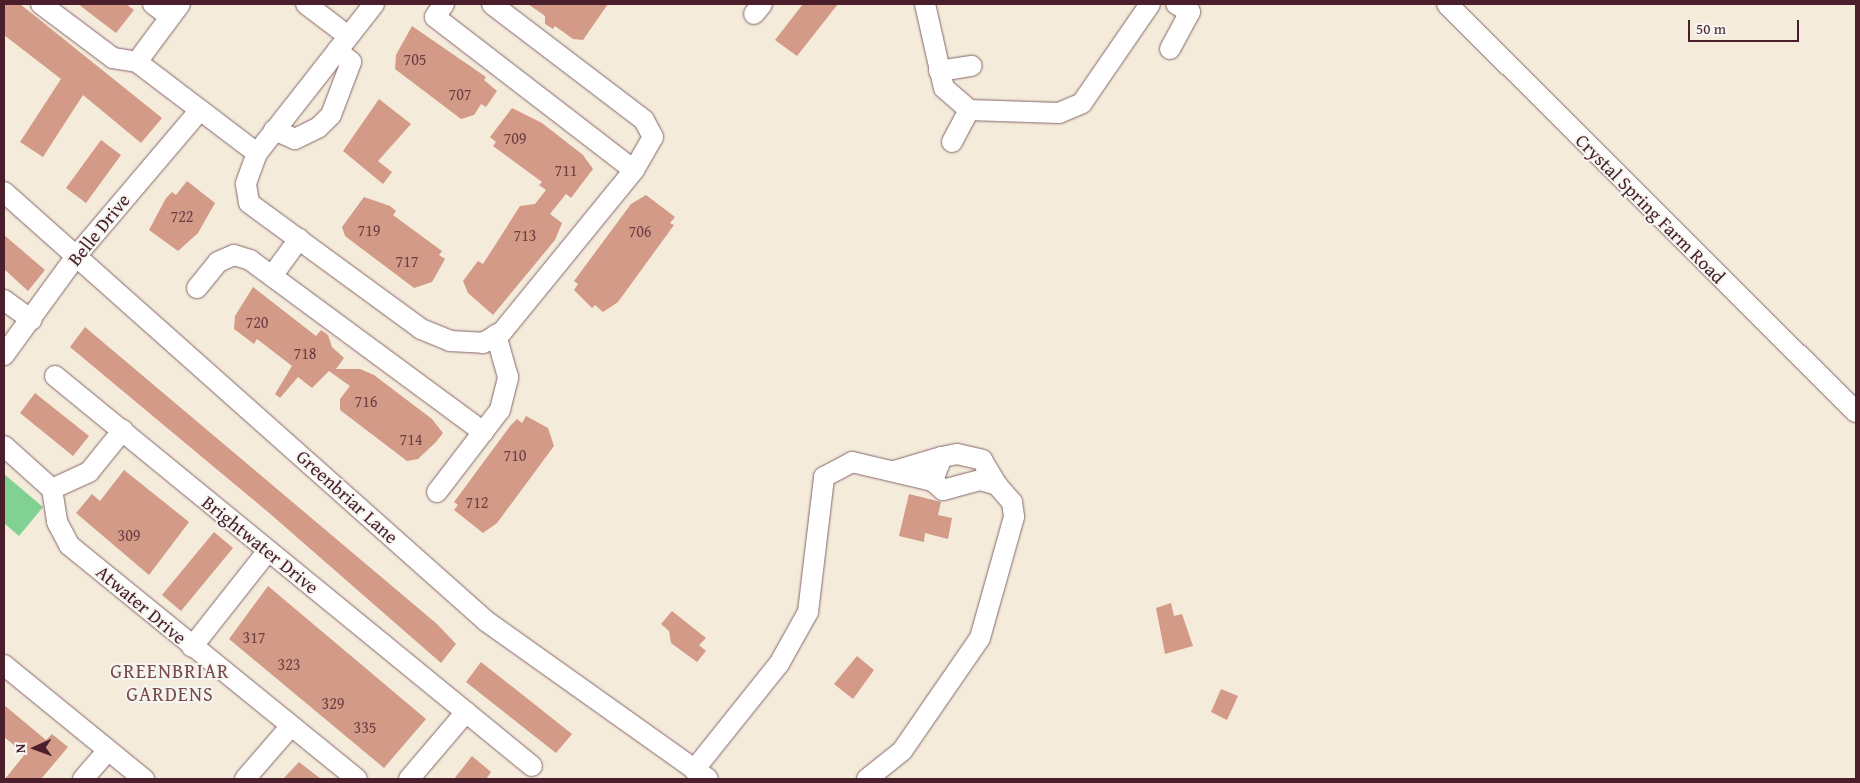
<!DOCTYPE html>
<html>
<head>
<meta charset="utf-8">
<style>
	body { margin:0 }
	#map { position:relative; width:1860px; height:783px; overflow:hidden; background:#f4ebdb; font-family:"Gentium Book Plus",serif }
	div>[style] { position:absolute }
	.green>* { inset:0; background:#80d192 }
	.building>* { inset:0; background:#d39a87 }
	.roads { filter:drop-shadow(0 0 1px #866669) drop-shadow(0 0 1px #866669) }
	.minor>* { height:20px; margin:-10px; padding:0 10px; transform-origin:10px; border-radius:10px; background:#fff }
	span { translate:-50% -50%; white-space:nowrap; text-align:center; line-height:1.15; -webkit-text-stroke:4px #f6f6f2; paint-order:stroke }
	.number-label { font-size:16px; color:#6c3e42 }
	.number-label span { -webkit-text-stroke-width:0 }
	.street-label { font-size:19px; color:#4a1f2b }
	.neighbourhood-label { font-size:20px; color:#7a4a4b; letter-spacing:1px }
	.frame { position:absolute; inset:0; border:5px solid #4a1f2b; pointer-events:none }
	.north { position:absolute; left:10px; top:723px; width:50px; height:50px; -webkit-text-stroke:4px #f6f6f2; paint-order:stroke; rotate:268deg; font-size:14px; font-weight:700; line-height:20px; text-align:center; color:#4a1f2b }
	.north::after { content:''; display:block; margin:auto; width:18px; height:22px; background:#4a1f2b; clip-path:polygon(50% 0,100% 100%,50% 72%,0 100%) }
	.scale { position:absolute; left:1688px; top:20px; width:111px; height:22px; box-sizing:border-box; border:2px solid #4a1f2b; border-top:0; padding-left:6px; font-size:15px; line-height:18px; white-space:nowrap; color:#4a1f2b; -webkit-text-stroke:4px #f6f6f2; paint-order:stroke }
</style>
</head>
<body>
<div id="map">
	<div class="green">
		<div style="clip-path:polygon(4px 474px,43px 507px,19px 536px,4px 523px)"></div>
	</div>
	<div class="building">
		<div style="clip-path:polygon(4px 4px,20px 4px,162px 118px,141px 143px,83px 95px,43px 157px,20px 142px,61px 79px,4px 35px)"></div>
		<div style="clip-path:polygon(78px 4px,126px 4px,134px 10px,116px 33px)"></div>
		<div style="clip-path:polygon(528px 4px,608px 4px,583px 40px,573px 39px,555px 26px,553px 29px,545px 24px,545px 16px)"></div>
		<div style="clip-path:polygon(803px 4px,838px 4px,797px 56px,775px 40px)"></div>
		<div style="clip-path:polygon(412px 26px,486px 77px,484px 80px,497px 91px,486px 107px,481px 104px,474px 115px,461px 119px,395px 69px,396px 55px)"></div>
		<div style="clip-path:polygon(379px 99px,411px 124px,378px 161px,392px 172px,383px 184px,343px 151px)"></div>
		<div style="clip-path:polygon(512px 108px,542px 123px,583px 155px,593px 169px,571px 198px,566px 194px,550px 214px,562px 223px,555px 240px,493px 315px,468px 293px,463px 281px,478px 261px,483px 264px,520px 206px,535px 204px,546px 190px,539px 185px,542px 182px,493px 146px,496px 142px,490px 137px)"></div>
		<div style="clip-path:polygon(101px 140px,121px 155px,86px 203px,66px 188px)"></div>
		<div style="clip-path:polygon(187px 181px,215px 203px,198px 233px,178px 251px,149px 230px,166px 198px,172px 192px,176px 195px)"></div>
		<div style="clip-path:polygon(646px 195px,675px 217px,670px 223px,674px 225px,618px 302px,603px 312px,595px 305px,592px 308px,574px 290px,578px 284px,574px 281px,631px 204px)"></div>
		<div style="clip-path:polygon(364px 197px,390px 206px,396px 211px,393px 215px,442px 251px,439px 255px,445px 259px,432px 282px,414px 288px,345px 236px,342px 227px)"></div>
		<div style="clip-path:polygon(4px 235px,45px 270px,28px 291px,4px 269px)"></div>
		<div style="clip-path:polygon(253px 287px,316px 336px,321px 330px,328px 335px,332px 347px,344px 358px,336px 369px,360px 369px,374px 375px,432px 419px,443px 433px,436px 442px,418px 459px,407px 461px,340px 410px,340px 399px,350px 386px,329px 371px,312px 388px,298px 377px,280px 398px,275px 394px,292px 366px,257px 339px,254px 344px,234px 329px,235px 316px)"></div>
		<div style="clip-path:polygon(85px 327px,437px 624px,456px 644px,441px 663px,268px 512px,70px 347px)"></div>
		<div style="clip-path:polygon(35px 393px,89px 436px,73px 456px,20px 413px)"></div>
		<div style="clip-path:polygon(526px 416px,548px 428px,554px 446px,497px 523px,483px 533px,454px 510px,458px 505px,454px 502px,511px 425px,517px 419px,522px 423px)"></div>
		<div style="clip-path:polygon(124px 470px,189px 522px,149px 575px,76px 513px,92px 494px,100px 501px)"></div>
		<div style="clip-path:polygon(909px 494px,941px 502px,938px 515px,952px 518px,948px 539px,925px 533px,924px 542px,899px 536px)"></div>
		<div style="clip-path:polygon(214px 532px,233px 548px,181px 611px,162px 595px)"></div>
		<div style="clip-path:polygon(268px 586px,426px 719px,384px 768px,229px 639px)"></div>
		<div style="clip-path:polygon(1171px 603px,1174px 616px,1182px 614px,1193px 646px,1165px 654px,1156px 608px)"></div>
		<div style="clip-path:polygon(672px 611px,706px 638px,699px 645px,706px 651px,697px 662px,671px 643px,669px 631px,661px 624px)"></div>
		<div style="clip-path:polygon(857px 656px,874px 670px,853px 699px,834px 684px)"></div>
		<div style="clip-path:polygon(481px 662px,572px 734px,556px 753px,466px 682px)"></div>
		<div style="clip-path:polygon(1221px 689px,1238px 696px,1227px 720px,1211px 712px)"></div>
		<div style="clip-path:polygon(4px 705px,46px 740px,52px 734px,68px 747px,41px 779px,5px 779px,25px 754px,4px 737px)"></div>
		<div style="clip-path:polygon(472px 756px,491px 772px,486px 779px,454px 779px)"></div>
		<div style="clip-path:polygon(299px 762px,321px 779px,283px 779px)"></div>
	</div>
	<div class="roads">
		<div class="minor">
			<div style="left:41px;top:4px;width:90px;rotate:36.9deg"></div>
			<div style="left:113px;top:58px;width:24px;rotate:9deg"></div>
			<div style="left:153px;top:4px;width:21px;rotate:37deg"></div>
			<div style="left:180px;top:4px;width:72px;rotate:126.6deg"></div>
			<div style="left:137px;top:62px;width:151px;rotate:37.2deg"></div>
			<div style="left:306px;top:4px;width:53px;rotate:37.3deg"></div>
			<div style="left:374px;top:4px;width:189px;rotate:128.1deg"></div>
			<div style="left:257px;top:153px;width:33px;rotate:110deg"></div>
			<div style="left:246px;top:184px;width:19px;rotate:81deg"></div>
			<div style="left:249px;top:203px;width:213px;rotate:36.2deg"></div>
			<div style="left:421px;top:329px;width:31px;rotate:22deg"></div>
			<div style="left:450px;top:341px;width:33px;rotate:3deg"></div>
			<div style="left:483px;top:343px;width:22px;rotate:-30deg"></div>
			<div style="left:502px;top:332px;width:209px;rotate:-50.8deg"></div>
			<div style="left:634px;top:170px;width:38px;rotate:-60deg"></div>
			<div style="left:653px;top:137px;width:19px;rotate:-118deg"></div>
			<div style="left:644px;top:120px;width:191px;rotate:-142.7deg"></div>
			<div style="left:444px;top:4px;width:16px;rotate:125deg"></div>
			<div style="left:435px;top:17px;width:251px;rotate:37.6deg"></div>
			<div style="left:925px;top:4px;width:86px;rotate:77.3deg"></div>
			<div style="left:944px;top:88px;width:33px;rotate:41deg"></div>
			<div style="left:969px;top:110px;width:90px;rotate:1.9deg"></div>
			<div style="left:1059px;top:113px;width:25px;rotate:-23deg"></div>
			<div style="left:1082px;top:103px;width:120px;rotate:-55.5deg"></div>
			<div style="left:1447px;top:4px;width:578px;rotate:44.93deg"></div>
			<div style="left:754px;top:14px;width:13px;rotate:-51deg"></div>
			<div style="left:1170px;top:49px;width:42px;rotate:-61.6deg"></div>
			<div style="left:1190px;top:12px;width:16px;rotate:-150deg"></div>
			<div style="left:939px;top:71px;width:33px;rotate:-9deg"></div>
			<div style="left:274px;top:130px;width:23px;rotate:23deg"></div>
			<div style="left:295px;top:139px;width:25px;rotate:-26deg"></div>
			<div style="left:318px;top:128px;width:18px;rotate:-45deg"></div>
			<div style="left:331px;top:115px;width:57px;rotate:-69.3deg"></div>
			<div style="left:351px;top:62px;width:18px;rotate:-139deg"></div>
			<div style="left:952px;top:142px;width:36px;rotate:-62deg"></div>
			<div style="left:4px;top:192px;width:645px;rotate:41.67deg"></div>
			<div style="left:486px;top:621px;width:272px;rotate:35.4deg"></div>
			<div style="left:272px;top:276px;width:46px;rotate:-53.9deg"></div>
			<div style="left:197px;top:288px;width:33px;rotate:-51deg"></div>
			<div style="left:218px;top:262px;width:17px;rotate:-24deg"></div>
			<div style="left:234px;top:255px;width:17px;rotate:17deg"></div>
			<div style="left:250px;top:260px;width:290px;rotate:36.4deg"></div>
			<div style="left:4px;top:300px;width:34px;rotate:36deg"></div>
			<div style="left:4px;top:355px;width:124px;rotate:-53.9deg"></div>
			<div style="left:77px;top:255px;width:190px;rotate:-49.7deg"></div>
			<div style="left:55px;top:376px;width:616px;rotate:39.27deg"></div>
			<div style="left:4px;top:446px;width:64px;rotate:41.9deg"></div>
			<div style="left:52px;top:489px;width:33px;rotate:81deg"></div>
			<div style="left:57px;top:522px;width:26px;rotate:62deg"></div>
			<div style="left:69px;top:545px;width:371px;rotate:39.1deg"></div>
			<div style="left:942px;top:457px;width:15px;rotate:-11deg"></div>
			<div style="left:957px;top:454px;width:26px;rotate:13deg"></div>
			<div style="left:982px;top:460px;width:29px;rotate:59deg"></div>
			<div style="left:894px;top:471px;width:50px;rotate:-16.3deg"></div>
			<div style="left:942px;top:457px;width:26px;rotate:111deg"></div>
			<div style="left:52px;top:489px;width:41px;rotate:-24.7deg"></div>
			<div style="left:89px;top:472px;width:54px;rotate:-51deg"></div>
			<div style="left:437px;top:492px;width:103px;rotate:-52.5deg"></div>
			<div style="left:500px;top:410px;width:34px;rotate:-76deg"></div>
			<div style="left:508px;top:377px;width:44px;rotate:-105.9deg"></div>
			<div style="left:192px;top:647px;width:121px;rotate:-51.7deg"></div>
			<div style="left:4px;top:665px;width:181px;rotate:39.2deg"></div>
			<div style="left:694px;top:770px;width:136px;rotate:-51.3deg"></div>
			<div style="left:779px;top:664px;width:60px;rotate:-60.9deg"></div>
			<div style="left:808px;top:612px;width:136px;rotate:-83.2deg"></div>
			<div style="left:824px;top:477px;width:32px;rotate:-28deg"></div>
			<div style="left:852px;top:462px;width:83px;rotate:13.2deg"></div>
			<div style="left:933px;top:481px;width:13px;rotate:42deg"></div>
			<div style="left:943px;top:490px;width:38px;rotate:-15deg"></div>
			<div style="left:980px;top:480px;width:18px;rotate:16deg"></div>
			<div style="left:997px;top:485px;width:23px;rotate:49deg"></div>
			<div style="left:1012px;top:502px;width:15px;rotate:82deg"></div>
			<div style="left:1014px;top:517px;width:126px;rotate:105.7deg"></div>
			<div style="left:980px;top:638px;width:137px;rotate:124.6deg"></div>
			<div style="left:902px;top:751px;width:45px;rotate:141.3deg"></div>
			<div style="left:83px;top:779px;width:38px;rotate:-49deg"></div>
			<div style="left:245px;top:779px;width:69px;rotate:-49.1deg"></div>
			<div style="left:409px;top:779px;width:88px;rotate:-49.6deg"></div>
		</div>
	</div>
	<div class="number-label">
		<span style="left:415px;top:59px">705</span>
		<span style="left:460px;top:94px">707</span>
		<span style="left:515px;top:138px">709</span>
		<span style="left:566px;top:170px">711</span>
		<span style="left:182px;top:216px">722</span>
		<span style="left:369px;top:230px">719</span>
		<span style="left:640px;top:231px">706</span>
		<span style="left:525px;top:235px">713</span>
		<span style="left:407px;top:261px">717</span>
		<span style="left:257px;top:322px">720</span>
		<span style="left:305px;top:353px">718</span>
		<span style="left:366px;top:401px">716</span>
		<span style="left:411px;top:439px">714</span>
		<span style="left:515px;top:455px">710</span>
		<span style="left:477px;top:502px">712</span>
		<span style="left:129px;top:535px">309</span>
		<span style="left:254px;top:637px">317</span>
		<span style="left:289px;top:664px">323</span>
		<span style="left:333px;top:703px">329</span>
		<span style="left:365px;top:727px">335</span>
	</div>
	<div class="street-label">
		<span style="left:1650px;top:209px;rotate:45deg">Crystal Spring Farm Road</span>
		<span style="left:99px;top:230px;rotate:-51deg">Belle Drive</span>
		<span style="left:347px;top:497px;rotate:42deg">Greenbriar Lane</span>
		<span style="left:260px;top:545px;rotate:39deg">Brightwater Drive</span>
		<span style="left:141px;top:605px;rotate:40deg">Atwater Drive</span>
	</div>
	<div class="neighbourhood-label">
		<span style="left:170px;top:682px">GREENBRIAR<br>GARDENS</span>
	</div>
	<div class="frame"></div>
	<div class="north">N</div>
	<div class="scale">50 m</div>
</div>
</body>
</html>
